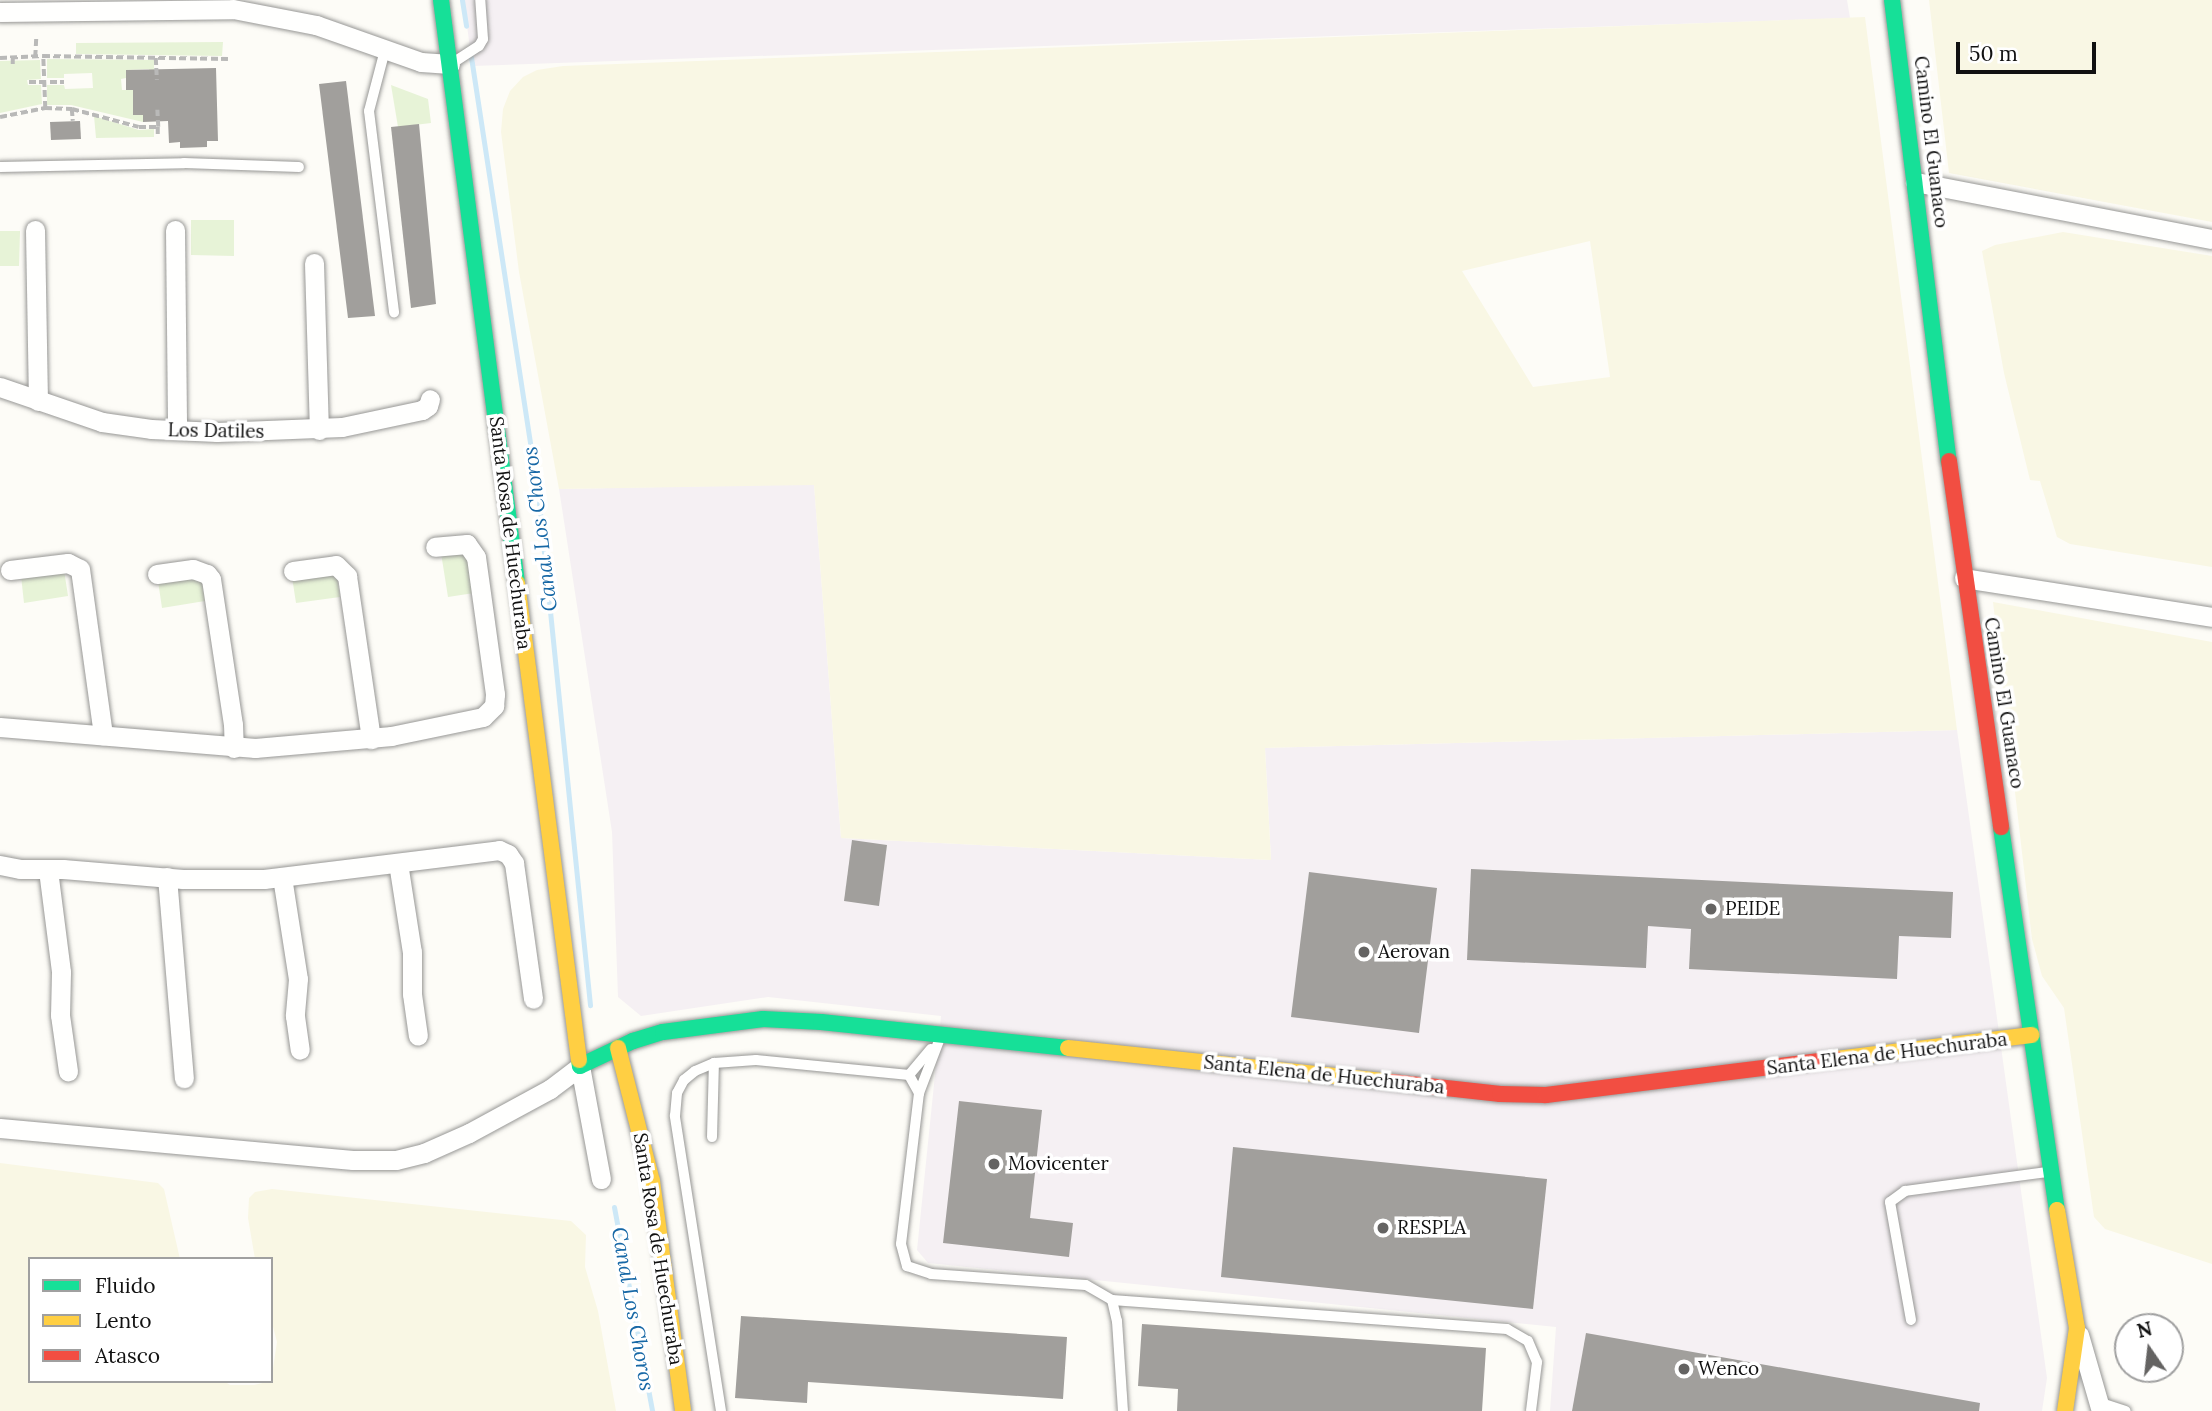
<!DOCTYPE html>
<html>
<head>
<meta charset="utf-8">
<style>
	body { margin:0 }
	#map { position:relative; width:2212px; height:1411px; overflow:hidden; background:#fdfcf7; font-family:Lora,serif }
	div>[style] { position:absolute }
	.industrial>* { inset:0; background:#f5f0f3 }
	.farmland>* { inset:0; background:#f9f7e4 }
	.green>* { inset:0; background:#e7f3d7 }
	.stream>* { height:5px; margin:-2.5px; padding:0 2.5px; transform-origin:2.5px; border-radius:2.5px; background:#cde8f7 }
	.building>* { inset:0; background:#a19f9c }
	.path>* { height:3.5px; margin-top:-1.75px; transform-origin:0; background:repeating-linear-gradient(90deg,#b9b9b8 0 7px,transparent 0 10.5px) }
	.roads { filter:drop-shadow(0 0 2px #979795) drop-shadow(0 0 2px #979795) }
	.lane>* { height:10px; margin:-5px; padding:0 5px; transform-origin:5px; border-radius:5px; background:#fffffe }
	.street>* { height:19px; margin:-9.5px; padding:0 9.5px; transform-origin:9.5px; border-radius:9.5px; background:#fffffe }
	.fast>* { height:16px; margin:-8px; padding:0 8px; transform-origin:8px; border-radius:8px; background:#16e098 }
	.slow>* { height:16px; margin:-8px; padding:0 8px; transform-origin:8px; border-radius:8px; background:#ffcf43 }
	.jam>* { height:16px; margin:-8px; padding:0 8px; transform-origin:8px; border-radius:8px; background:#f24e42 }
	.dots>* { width:19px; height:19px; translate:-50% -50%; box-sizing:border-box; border:4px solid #fff; border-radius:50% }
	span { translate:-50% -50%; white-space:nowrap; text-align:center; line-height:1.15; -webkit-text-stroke:7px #fff; paint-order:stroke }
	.street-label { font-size:19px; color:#111 }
	.poi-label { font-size:19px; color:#111 }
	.left { translate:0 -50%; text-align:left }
	.water-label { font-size:21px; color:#1768a6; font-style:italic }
	.legend { position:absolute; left:28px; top:1257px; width:245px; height:126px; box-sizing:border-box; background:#fff; border:2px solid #a0a0a0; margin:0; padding:9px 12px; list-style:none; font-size:21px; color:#111 }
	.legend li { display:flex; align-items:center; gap:14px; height:35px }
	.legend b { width:35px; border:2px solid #a0a0a0 }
	.north { position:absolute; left:2114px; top:1313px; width:70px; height:70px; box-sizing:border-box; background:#fff; border:2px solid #a0a0a0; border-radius:50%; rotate:346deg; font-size:19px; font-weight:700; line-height:28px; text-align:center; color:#111 }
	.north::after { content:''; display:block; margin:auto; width:24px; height:32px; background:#646362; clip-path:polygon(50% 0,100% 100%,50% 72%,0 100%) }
	.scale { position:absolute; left:1956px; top:42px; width:140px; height:32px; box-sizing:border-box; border:4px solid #111; border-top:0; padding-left:9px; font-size:21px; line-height:24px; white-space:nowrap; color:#111; -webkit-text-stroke:5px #fff; paint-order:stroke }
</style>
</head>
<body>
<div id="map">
	<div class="industrial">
		<div style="clip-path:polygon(464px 0,1847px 0,1850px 18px,472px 66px)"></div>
		<div style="clip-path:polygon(814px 484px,841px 838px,1271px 860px,1265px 748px,1957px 730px,2047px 1378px,2042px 1411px,1550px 1411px,1556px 1327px,928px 1263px,917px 1250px,941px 1016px,768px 997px,641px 1016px,618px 997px,612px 832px,559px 489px)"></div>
	</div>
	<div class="farmland">
		<div style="clip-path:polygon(1929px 0,2212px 0,2212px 222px,1949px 173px)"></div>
		<div style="clip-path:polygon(evenodd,1865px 17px,1957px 730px,1265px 748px,1271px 860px,841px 838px,814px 485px,559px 489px,519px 272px,501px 132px,503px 109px,510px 91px,523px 77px,537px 70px,563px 66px,1865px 17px,1590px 241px,1610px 377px,1533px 387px,1462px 271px,1590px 241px)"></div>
		<div style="clip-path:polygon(2063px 232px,2212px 256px,2212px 567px,2070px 544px,2057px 537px,2040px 481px,2030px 480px,2004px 373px,1982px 251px,1995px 245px)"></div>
		<div style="clip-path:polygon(1993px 602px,2212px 642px,2212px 1264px,2105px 1229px,2094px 1217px,2064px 1008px,2042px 976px,2032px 939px)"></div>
		<div style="clip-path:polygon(0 1163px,158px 1183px,164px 1189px,180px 1259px,30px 1259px,30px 1381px,224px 1381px,230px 1385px,254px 1385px,271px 1381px,277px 1342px,271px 1319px,271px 1259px,255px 1259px,248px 1218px,249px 1198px,255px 1192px,272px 1189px,571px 1221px,586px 1235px,585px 1267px,598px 1311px,616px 1411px,0 1411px)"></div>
	</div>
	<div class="green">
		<div style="clip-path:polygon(223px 42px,222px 56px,76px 54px,76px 43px)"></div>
		<div style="clip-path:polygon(47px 59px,154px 60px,154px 80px,149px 69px,126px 70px,126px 78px,121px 79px,122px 90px,133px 90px,134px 115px,143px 115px,143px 122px,71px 105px,47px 105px,47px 85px,64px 85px,65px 89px,93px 88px,92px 73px,64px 74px,64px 78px,47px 78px)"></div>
		<div style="clip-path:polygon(40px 60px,41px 79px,27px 80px,28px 85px,41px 85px,42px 104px,0 113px,0 61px)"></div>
		<div style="clip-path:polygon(391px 85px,428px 99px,431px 123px,398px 127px)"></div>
		<div style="clip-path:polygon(94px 116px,139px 130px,154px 129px,154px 137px,96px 138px)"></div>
		<div style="clip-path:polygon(191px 220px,234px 220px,234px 256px,191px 255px)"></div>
		<div style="clip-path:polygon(0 231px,20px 231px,19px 266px,0 266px)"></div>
		<div style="clip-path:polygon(467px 549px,474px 593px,448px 597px,441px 553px)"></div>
		<div style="clip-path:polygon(64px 570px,68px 596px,24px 603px,21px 576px)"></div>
		<div style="clip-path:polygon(336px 571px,340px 597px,296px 603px,292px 577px)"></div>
		<div style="clip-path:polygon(201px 575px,205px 601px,162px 608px,158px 581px)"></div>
	</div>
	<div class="stream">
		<div style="left:462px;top:0;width:26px;rotate:81deg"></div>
		<div style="left:471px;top:57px;width:441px;rotate:81.3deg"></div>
		<div style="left:538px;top:493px;width:515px;rotate:84.2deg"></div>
		<div style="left:614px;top:1207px;width:208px;rotate:79.4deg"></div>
	</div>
	<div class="building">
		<div style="clip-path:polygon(216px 68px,218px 141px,207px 141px,207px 147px,180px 148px,180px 142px,169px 143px,168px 121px,143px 122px,143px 115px,133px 115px,133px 90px,126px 90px,126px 70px)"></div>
		<div style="clip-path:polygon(346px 81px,375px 316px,348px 318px,319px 84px)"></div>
		<div style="clip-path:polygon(80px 121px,81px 139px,51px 140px,50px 122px)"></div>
		<div style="clip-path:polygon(419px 124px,436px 304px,411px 308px,391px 127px)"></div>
		<div style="clip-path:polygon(852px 840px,887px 845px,879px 906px,844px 901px)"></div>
		<div style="clip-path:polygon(1471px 869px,1953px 892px,1951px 938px,1899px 936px,1897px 979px,1689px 969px,1691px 929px,1648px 926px,1646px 968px,1467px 960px)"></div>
		<div style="clip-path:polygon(1309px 872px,1437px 888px,1419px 1033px,1291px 1017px)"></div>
		<div style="clip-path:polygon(959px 1101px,1042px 1110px,1030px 1218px,1073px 1223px,1069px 1257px,943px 1243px)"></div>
		<div style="clip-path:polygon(1233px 1147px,1547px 1179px,1533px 1309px,1221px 1277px)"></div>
		<div style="clip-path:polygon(741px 1316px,1067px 1337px,1063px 1399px,808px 1382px,807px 1403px,735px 1398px)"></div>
		<div style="clip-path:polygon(1142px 1324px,1486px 1348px,1482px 1411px,1177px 1411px,1178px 1389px,1138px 1386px)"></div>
		<div style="clip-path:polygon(1586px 1333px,1980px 1403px,1979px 1411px,1572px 1411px)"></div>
	</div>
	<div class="path">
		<div style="left:13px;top:57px;width:10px;rotate:90deg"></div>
		<div style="left:35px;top:57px;width:19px;rotate:-87deg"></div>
		<div style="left:0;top:58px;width:43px;rotate:-2.7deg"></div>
		<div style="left:156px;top:58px;width:22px;rotate:87deg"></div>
		<div style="left:29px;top:82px;width:35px"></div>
		<div style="left:45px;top:108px;width:52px;rotate:-92.2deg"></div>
		<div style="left:43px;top:56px;width:185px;rotate:0.9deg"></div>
		<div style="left:72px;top:109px;width:12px;rotate:85deg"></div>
		<div style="left:0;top:117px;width:46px;rotate:-11.3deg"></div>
		<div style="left:45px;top:108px;width:27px;rotate:2deg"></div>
		<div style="left:72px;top:109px;width:69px;rotate:15deg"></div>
		<div style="left:139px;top:127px;width:19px"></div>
		<div style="left:158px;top:127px;width:17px;rotate:-93deg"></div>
		<div style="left:158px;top:127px;width:10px;rotate:90deg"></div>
	</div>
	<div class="roads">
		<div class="lane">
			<div style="left:385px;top:50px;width:63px;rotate:104.7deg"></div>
			<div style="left:369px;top:111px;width:203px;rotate:82.9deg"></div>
			<div style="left:451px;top:64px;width:33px;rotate:-33deg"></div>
			<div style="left:479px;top:46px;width:8px;rotate:-60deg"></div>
			<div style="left:483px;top:39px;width:39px;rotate:-94deg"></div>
			<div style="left:0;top:167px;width:184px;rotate:-1.2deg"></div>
			<div style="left:184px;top:163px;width:115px;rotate:2deg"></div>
			<div style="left:940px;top:1038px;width:59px;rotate:110.9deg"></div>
			<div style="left:919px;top:1093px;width:152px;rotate:96.8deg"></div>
			<div style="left:901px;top:1244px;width:23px;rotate:75deg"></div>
			<div style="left:907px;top:1266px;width:25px;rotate:18deg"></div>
			<div style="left:931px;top:1274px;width:155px;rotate:4.1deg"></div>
			<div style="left:1086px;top:1285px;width:30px;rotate:30deg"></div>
			<div style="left:1112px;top:1300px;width:396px;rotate:4.2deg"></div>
			<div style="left:1507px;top:1329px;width:24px;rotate:30deg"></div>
			<div style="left:1528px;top:1341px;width:23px;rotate:67deg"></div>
			<div style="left:1537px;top:1362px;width:49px;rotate:97deg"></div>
			<div style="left:909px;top:1075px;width:34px;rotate:-50deg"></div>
			<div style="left:712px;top:1137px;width:74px;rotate:-88.5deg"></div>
			<div style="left:1112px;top:1300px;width:22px;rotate:77deg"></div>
			<div style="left:1117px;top:1321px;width:90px;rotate:86.2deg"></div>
			<div style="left:1911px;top:1320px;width:120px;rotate:-100.1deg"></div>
			<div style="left:1890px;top:1202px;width:19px;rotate:-36deg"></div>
			<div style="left:1905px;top:1191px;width:144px;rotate:-7.6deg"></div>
			<div style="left:2098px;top:1402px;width:29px;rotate:18deg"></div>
			<div style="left:721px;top:1411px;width:299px;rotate:-98.9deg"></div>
			<div style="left:675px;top:1116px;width:23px;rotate:-85deg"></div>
			<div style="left:677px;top:1093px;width:15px;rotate:-62deg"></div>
			<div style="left:684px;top:1080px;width:14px;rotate:-39deg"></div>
			<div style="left:695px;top:1071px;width:21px;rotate:-23deg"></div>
			<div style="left:714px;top:1063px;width:42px;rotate:-4.1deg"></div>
			<div style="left:756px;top:1060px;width:154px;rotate:5.6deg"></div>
			<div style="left:909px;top:1075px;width:21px;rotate:61deg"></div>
		</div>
		<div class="street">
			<div style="left:0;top:12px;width:233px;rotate:-0.7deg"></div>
			<div style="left:233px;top:9px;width:85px;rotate:10.9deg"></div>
			<div style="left:316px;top:25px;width:111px;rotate:19.4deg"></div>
			<div style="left:421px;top:62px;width:29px;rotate:4deg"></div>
			<div style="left:1915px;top:182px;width:302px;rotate:10.9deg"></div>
			<div style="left:35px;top:230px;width:171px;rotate:89deg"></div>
			<div style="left:175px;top:230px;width:200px;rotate:89.4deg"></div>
			<div style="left:314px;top:263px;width:167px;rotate:88.3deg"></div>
			<div style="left:0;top:387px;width:108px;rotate:18.9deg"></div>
			<div style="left:102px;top:422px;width:49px;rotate:8.1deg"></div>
			<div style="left:151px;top:429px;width:66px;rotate:2.6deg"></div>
			<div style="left:217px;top:432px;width:125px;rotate:-2.3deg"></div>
			<div style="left:342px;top:427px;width:82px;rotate:-12deg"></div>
			<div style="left:422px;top:410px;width:7px;rotate:-34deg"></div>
			<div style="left:428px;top:406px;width:7px;rotate:-74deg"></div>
			<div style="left:10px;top:570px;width:58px;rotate:-6.9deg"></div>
			<div style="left:68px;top:563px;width:13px;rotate:27deg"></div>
			<div style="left:80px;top:569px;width:168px;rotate:82.1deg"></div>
			<div style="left:293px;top:571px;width:43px;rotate:-7.9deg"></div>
			<div style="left:336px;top:565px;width:16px;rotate:45deg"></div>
			<div style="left:347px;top:576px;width:165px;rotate:81.6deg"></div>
			<div style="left:157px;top:574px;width:36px;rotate:-8deg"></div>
			<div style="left:193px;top:569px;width:15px;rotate:20deg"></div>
			<div style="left:207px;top:574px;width:6px;rotate:51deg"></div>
			<div style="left:211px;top:579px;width:147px;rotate:81.4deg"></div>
			<div style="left:233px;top:724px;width:24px;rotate:88deg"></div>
			<div style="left:1964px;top:578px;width:251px;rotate:8.9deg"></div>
			<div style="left:0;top:727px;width:256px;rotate:4.7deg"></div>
			<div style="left:255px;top:748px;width:137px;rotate:-5deg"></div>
			<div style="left:391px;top:736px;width:94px;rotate:-11.7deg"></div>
			<div style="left:483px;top:717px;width:16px;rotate:-45deg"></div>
			<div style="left:494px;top:706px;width:12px;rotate:-85deg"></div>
			<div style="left:495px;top:694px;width:138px;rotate:-97.9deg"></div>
			<div style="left:476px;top:557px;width:16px;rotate:-125deg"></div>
			<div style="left:467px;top:544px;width:32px;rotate:175deg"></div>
			<div style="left:398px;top:863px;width:90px;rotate:81.1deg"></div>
			<div style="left:412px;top:952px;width:42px;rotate:90deg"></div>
			<div style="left:412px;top:994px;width:42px;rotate:81.9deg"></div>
			<div style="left:0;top:865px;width:20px;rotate:11deg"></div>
			<div style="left:20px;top:869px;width:43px"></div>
			<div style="left:63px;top:869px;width:120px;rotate:4.8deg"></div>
			<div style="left:183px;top:879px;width:81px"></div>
			<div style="left:264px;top:879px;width:237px;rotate:-7deg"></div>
			<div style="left:499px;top:850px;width:10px;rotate:24deg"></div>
			<div style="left:508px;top:854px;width:11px;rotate:56deg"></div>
			<div style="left:514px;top:863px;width:137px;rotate:82deg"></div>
			<div style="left:48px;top:870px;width:103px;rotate:82.7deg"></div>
			<div style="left:61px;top:972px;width:43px;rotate:91.3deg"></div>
			<div style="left:60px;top:1015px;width:57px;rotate:81.9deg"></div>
			<div style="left:167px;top:877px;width:202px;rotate:85.2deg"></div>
			<div style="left:282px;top:877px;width:103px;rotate:81.1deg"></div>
			<div style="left:298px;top:979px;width:37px;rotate:95deg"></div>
			<div style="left:295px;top:1016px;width:34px;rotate:82deg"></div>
			<div style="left:0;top:1128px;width:354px;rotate:5.2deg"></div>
			<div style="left:353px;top:1160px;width:43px"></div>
			<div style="left:396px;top:1160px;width:29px;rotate:-14deg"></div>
			<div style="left:424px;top:1153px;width:49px;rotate:-24deg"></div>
			<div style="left:469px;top:1133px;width:92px;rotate:-28.5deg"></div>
			<div style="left:550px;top:1089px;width:38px;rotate:-37deg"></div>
			<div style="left:580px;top:1066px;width:115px;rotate:79.5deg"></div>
			<div style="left:2079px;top:1335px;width:79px;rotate:73.9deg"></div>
		</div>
		<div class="fast">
			<div style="left:441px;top:0;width:588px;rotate:82.57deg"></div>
			<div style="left:1892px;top:0;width:465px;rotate:83deg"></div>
			<div style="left:2001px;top:827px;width:387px;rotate:81.7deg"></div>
			<div style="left:579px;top:1060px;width:6px;rotate:81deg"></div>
			<div style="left:580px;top:1066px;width:59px;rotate:-25.3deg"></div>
			<div style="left:633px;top:1041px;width:31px;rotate:-17deg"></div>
			<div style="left:663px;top:1032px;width:101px;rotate:-7.4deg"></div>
			<div style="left:763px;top:1019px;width:58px;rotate:3deg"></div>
			<div style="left:821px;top:1022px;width:248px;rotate:6deg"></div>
		</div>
		<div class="slow">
			<div style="left:517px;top:583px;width:481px;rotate:82.6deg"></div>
			<div style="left:618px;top:1048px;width:137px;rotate:75.7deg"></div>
			<div style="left:652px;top:1181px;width:232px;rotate:82.3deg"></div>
			<div style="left:1068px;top:1048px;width:326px;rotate:6deg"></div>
			<div style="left:1836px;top:1059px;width:197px;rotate:-7deg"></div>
			<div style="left:2057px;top:1210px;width:120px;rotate:80.4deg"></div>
			<div style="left:2077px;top:1328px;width:84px;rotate:98.2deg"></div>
		</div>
		<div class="jam">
			<div style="left:1949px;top:461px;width:370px;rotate:81.9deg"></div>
			<div style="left:1392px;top:1082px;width:109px;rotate:6.3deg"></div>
			<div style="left:1500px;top:1094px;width:46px;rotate:1.2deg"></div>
			<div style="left:1546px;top:1095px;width:292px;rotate:-7.1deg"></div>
		</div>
	</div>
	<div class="dots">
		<div style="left:1711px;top:909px;background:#646362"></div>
		<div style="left:1364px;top:952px;background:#646362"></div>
		<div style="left:994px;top:1164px;background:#646362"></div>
		<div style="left:1383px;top:1228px;background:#646362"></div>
		<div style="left:1684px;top:1369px;background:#646362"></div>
	</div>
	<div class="street-label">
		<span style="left:1931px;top:142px;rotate:83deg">Camino El Guanaco</span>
		<span style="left:216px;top:431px;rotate:1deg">Los Datiles</span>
		<span style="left:510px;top:533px;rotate:83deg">Santa Rosa de Huechuraba</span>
		<span style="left:2004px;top:703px;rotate:81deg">Camino El Guanaco</span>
		<span style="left:1887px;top:1054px;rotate:-7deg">Santa Elena de Huechuraba</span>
		<span style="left:1324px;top:1075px;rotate:6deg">Santa Elena de Huechuraba</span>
		<span style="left:658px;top:1249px;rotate:81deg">Santa Rosa de Huechuraba</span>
	</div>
	<div class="poi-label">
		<span class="left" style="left:1725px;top:909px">PEIDE</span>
		<span class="left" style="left:1378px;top:952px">Aerovan</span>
		<span class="left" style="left:1008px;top:1164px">Movicenter</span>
		<span class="left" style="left:1397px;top:1228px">RESPLA</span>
		<span class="left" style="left:1698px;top:1369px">Wenco</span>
	</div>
	<div class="water-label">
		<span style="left:540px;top:529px;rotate:-97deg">Canal Los Choros</span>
		<span style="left:633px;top:1309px;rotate:80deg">Canal Los Choros</span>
	</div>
	<ul class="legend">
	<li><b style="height:9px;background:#16e098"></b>Fluido</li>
	<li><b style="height:9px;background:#ffcf43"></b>Lento</li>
	<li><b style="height:9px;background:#f24e42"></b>Atasco</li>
	</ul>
	<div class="north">N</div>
	<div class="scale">50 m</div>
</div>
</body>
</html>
